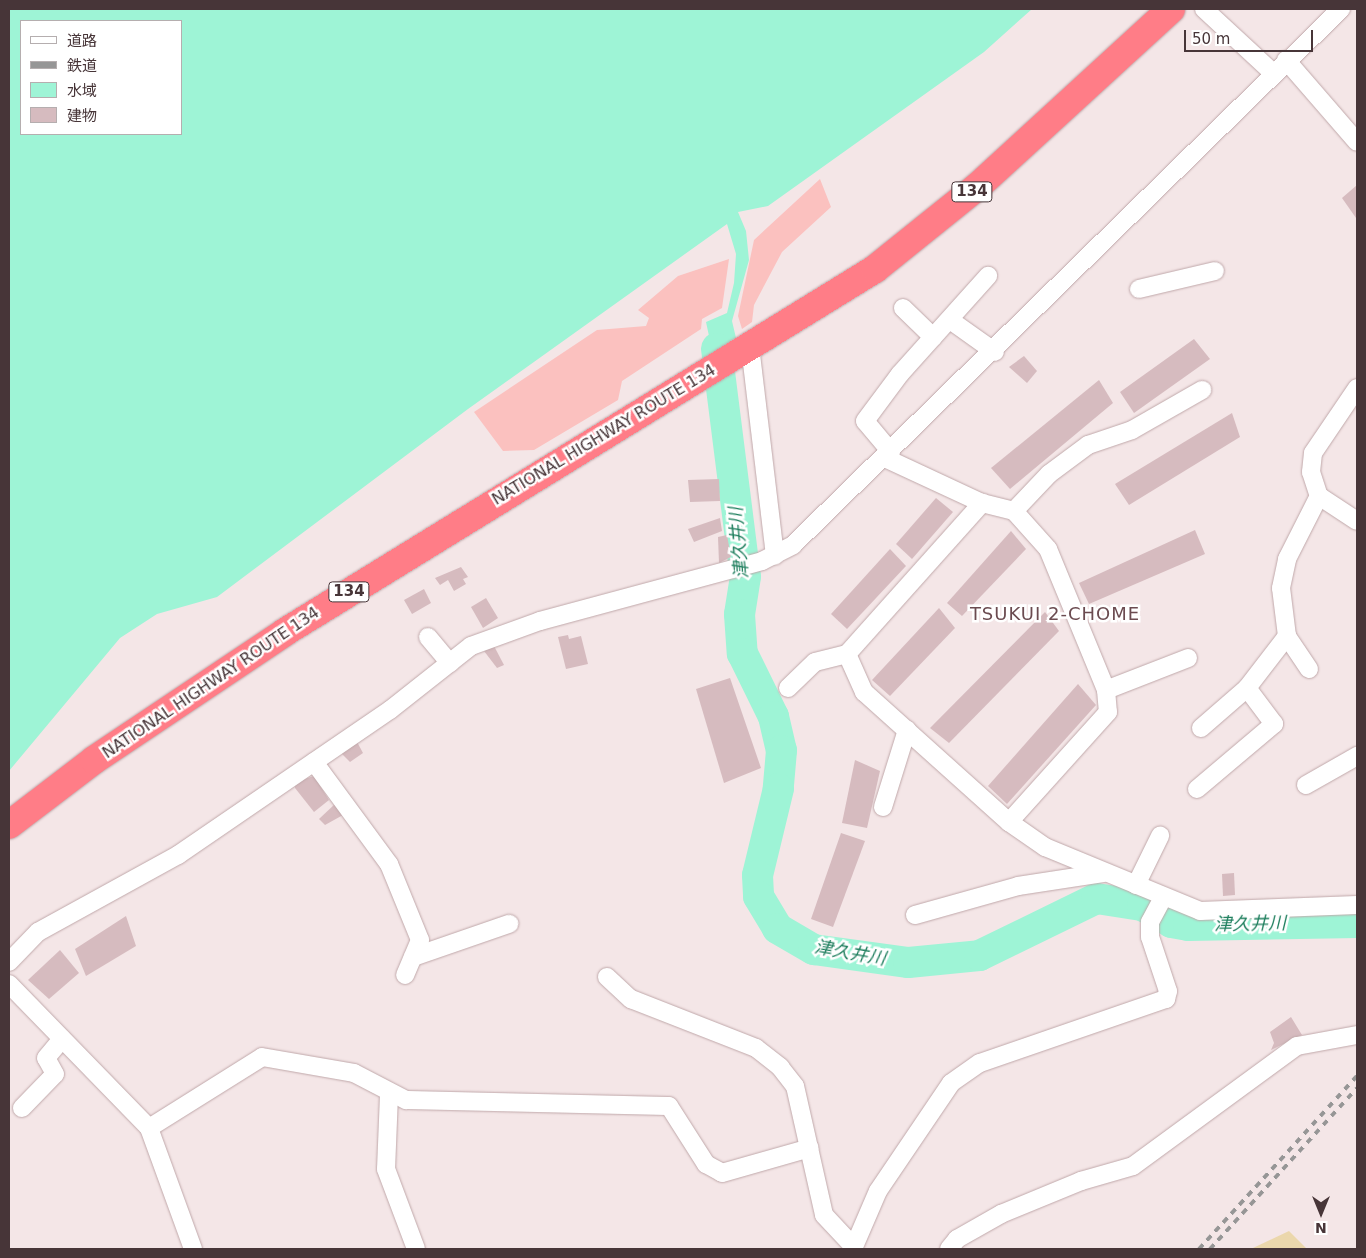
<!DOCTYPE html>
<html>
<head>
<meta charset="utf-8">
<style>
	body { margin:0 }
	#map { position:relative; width:1366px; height:1258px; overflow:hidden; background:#f4e6e7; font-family:"DejaVu Sans","Noto Sans JP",sans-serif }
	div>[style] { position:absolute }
	.green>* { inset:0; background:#ebd7ac }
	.sand>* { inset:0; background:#fbc1bf }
	.water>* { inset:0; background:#9ef4d6 }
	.river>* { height:31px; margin:-15.5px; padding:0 15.5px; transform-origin:15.5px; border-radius:15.5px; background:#9ef4d6 }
	.building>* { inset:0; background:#d6bbbf }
	.roads { filter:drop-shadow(0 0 1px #c0a8aa) drop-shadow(0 0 1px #c0a8aa) }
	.minor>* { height:18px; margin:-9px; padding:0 9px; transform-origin:9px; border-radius:9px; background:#fff }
	.trunk>* { height:28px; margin:-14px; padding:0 14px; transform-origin:14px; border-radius:14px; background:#ff7d87 }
	.rail>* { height:4px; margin-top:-2px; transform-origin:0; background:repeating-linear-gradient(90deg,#969696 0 6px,transparent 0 12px) }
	span { translate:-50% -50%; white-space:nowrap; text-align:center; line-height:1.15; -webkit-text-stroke:5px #fff; paint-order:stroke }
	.shield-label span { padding:1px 4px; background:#fff; border:1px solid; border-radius:4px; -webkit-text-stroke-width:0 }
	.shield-label { font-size:15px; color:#473538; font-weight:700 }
	.street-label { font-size:16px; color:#473538 }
	.water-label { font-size:18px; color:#1f7f5e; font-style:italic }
	.neighbourhood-label { font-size:18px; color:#6b4b50; letter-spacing:1px }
	.frame { position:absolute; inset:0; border:10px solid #473538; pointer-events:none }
	.legend { position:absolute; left:20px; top:20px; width:162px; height:115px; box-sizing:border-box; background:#fff; border:1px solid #b5aeaf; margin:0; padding:6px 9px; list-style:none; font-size:15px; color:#473538 }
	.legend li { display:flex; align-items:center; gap:10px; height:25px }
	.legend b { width:25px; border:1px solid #b5aeaf }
	.north { position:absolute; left:1296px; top:1188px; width:50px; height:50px; -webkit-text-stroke:4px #fff; paint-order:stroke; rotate:180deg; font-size:14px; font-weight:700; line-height:20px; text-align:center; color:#473538 }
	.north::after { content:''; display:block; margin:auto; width:18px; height:22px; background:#473538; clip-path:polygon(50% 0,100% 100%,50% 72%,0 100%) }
	.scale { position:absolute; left:1184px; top:30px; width:129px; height:22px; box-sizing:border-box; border:2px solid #473538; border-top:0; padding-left:6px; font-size:15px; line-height:18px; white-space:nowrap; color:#473538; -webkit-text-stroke:4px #fff; paint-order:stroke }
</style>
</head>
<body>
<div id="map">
	<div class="green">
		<div style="clip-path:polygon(1289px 1231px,1307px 1249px,1252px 1249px,1253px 1248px)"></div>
	</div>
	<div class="sand">
		<div style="clip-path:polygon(820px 179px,831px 207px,782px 252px,754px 305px,752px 322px,742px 329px,738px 316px,754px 240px)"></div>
		<div style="clip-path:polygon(729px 259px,722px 308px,702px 319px,701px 329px,622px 381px,618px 400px,534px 450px,503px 451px,474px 412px,597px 330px,646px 326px,649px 318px,638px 310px,678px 276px)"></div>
	</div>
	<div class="water">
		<div style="clip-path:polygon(evenodd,9px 9px,1032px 9px,984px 52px,768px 206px,738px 212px,746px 231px,749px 260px,732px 321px,736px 338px,712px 350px,706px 322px,727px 313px,734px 283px,736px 254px,727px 224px,468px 409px,217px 597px,157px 614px,120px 638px,9px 771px,9px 9px,21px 21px,181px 21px,181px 134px,21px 134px,21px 21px)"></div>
	</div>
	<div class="river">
		<div style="left:716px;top:348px;width:230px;rotate:82.8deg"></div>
		<div style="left:745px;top:576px;width:38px;rotate:99deg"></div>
		<div style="left:739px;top:614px;width:39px;rotate:86deg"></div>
		<div style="left:742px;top:653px;width:70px;rotate:63.8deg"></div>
		<div style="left:773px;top:716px;width:35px;rotate:77deg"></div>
		<div style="left:781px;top:750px;width:38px;rotate:95deg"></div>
		<div style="left:778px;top:788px;width:89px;rotate:103.6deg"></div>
		<div style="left:757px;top:875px;width:21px;rotate:87deg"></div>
		<div style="left:758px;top:896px;width:37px;rotate:59deg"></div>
		<div style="left:777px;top:928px;width:42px;rotate:30.3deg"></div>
		<div style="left:813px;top:949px;width:96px;rotate:7.8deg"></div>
		<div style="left:908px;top:962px;width:71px;rotate:-5.6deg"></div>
		<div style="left:979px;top:955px;width:130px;rotate:-26deg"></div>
		<div style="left:1096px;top:898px;width:47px;rotate:8.7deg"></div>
		<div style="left:1142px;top:905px;width:34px;rotate:30deg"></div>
		<div style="left:1171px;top:922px;width:17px;rotate:10deg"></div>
		<div style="left:1188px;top:925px;width:169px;rotate:-1deg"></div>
	</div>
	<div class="building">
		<div style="clip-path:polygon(1357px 185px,1357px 217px,1356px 218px,1342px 198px)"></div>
		<div style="clip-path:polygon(1194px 339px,1210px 359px,1134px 413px,1120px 392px)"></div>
		<div style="clip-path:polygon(1024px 356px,1037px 371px,1027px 383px,1009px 367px)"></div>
		<div style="clip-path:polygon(1099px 380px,1113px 403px,1010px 489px,991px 468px)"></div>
		<div style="clip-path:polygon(1232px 413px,1240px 437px,1129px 505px,1115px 484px)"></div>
		<div style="clip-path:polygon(719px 479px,720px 501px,690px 502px,688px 480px)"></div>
		<div style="clip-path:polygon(936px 498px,953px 512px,912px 559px,896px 544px)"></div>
		<div style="clip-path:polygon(720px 518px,722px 531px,694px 542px,688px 529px)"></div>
		<div style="clip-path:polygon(1195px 530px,1205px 554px,1089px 604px,1079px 583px)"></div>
		<div style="clip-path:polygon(1011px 531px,1026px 549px,962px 616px,947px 603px)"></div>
		<div style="clip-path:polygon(727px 535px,731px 557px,719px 563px,718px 537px)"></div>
		<div style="clip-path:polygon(890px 549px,906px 566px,847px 629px,831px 614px)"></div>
		<div style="clip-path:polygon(461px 567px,468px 577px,463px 579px,466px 584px,454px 591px,448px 580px,440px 585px,435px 578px)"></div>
		<div style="clip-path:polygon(424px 589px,431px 603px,412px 614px,404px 600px)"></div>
		<div style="clip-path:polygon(486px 598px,498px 618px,483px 628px,471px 607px)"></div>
		<div style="clip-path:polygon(939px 608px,955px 628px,890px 696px,872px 680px)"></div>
		<div style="clip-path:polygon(1045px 612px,1059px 631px,949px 743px,930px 728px)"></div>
		<div style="clip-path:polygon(568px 635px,569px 639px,581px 636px,588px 664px,566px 669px,558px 637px)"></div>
		<div style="clip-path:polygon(494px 646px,504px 665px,497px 668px,484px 651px)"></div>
		<div style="clip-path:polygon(730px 678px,761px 768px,724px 783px,696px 689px)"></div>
		<div style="clip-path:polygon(1078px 684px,1096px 705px,1007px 804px,988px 786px)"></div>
		<div style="clip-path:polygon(356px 740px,363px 753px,350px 762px,339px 751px)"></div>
		<div style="clip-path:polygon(855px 760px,880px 771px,867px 828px,842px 823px)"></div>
		<div style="clip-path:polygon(314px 776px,329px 800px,314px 812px,295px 788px,295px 782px)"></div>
		<div style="clip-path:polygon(336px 803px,343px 815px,325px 825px,319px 819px)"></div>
		<div style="clip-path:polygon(841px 833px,865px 841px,833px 927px,811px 919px)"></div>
		<div style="clip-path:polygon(1234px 873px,1235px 895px,1223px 896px,1222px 874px)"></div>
		<div style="clip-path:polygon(126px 916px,136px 946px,86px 976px,75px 949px)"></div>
		<div style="clip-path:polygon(60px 950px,79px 973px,49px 999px,28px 980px)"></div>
		<div style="clip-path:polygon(1291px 1017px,1302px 1035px,1271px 1050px,1274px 1043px,1270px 1032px)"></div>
	</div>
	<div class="roads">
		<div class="minor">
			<div style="left:1204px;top:9px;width:94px;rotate:42.8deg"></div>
			<div style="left:1286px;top:60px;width:108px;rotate:49.1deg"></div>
			<div style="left:1139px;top:289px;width:78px;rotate:-13.3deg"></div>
			<div style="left:903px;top:308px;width:42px;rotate:44deg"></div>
			<div style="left:950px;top:320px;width:55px;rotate:35.4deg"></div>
			<div style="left:750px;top:346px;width:211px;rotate:83.2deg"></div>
			<div style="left:1357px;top:388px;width:78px;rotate:124.1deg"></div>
			<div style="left:1313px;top:453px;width:19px;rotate:96deg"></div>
			<div style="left:1311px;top:472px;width:25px;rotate:72deg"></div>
			<div style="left:1319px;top:496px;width:45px;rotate:33.3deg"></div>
			<div style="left:891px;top:452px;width:40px;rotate:-130deg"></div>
			<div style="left:865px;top:421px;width:59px;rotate:-53.3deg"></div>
			<div style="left:900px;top:374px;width:132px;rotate:-48.1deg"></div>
			<div style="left:885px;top:458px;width:107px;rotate:24.9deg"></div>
			<div style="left:982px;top:503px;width:33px;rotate:14deg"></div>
			<div style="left:1014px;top:511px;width:51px;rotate:48.2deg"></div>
			<div style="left:1048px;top:549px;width:152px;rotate:67.6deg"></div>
			<div style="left:1106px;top:690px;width:22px;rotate:85deg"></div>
			<div style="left:1108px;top:712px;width:148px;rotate:132deg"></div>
			<div style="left:1014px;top:511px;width:51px;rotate:-46.6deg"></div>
			<div style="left:1049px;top:474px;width:49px;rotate:-36.6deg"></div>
			<div style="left:1088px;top:445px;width:46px;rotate:-18.8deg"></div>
			<div style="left:1132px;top:430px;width:81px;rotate:-29.7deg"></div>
			<div style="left:428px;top:637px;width:34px;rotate:50deg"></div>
			<div style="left:847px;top:654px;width:42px;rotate:65.9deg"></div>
			<div style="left:864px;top:692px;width:195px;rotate:41.9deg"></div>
			<div style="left:1009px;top:822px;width:44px;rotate:34.8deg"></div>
			<div style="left:1045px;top:847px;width:168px;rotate:22.4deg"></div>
			<div style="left:1200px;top:911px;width:157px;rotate:-2.2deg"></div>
			<div style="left:1309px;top:669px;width:40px;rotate:-124deg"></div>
			<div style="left:1287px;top:636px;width:48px;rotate:-97.1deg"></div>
			<div style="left:1281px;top:588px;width:30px;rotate:-78deg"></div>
			<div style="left:1287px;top:559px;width:71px;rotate:-63.1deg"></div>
			<div style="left:788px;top:688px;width:37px;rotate:-44deg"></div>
			<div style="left:815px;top:662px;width:33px;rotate:-14deg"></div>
			<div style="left:847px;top:654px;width:203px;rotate:-48.2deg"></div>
			<div style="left:1106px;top:690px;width:88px;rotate:-21.3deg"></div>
			<div style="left:1201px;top:728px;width:61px;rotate:-41deg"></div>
			<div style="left:1247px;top:688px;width:66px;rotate:-52.4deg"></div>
			<div style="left:314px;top:762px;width:127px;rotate:53.7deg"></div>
			<div style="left:389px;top:864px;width:82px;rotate:67.8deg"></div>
			<div style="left:420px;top:940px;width:38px;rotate:113deg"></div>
			<div style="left:1306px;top:785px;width:59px;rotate:-29.6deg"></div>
			<div style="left:1197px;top:789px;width:101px;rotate:-40.2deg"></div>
			<div style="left:1274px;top:724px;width:45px;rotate:-126.9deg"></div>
			<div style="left:883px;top:807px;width:81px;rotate:-72.7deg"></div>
			<div style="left:1136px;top:885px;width:55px;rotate:-63.9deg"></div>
			<div style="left:915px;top:915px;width:107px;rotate:-15.7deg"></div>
			<div style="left:1018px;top:886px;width:86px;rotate:-8.7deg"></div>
			<div style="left:413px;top:957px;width:102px;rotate:-19deg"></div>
			<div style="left:9px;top:962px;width:42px;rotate:-46deg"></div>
			<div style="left:38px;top:932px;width:160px;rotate:-28.8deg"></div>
			<div style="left:178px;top:855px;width:257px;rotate:-34.4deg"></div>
			<div style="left:390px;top:710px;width:103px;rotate:-38.3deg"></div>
			<div style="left:471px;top:646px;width:73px;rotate:-19.9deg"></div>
			<div style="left:540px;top:621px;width:230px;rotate:-15.1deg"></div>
			<div style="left:762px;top:561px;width:35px;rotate:-27deg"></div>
			<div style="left:793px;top:545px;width:767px;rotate:-44.37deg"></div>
			<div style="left:607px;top:977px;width:33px;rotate:43deg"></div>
			<div style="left:631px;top:999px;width:134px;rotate:21.4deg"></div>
			<div style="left:756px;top:1048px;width:31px;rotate:38deg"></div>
			<div style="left:780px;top:1067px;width:24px;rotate:52deg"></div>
			<div style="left:795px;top:1086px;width:132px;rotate:77.3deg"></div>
			<div style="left:824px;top:1215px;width:42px;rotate:46.9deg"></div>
			<div style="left:9px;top:984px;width:201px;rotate:45.8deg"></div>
			<div style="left:149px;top:1128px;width:129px;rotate:70deg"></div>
			<div style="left:389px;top:1095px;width:74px;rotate:92.3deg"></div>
			<div style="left:386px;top:1169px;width:85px;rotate:69.4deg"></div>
			<div style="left:22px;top:1108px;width:47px;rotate:-45.9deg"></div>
			<div style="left:55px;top:1074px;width:18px;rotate:-119deg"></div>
			<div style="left:46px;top:1058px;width:25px;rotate:-50deg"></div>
			<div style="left:149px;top:1128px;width:133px;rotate:-32.1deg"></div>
			<div style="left:262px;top:1057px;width:93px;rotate:9.9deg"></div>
			<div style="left:354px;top:1073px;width:59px;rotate:27.4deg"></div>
			<div style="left:406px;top:1100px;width:263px;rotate:1.3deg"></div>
			<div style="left:669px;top:1106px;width:69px;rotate:57.5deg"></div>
			<div style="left:706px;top:1164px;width:18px;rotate:29deg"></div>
			<div style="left:722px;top:1173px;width:91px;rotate:-15.9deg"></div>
			<div style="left:853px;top:1249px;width:63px;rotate:-66.7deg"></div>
			<div style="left:878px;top:1191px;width:130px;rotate:-55.9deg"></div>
			<div style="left:951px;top:1083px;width:35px;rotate:-35deg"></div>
			<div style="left:980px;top:1063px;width:197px;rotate:-19deg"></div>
			<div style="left:1166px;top:999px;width:8px;rotate:-76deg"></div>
			<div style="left:1168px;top:991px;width:57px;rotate:-108.4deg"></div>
			<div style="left:1150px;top:937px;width:15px;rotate:-90deg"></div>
			<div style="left:1150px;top:922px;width:27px;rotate:-62deg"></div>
			<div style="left:949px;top:1249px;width:13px;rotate:-51deg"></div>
			<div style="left:957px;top:1239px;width:51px;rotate:-29.6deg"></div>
			<div style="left:1001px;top:1214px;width:87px;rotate:-22.4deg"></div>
			<div style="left:1081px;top:1181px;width:54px;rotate:-16.1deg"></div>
			<div style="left:1133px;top:1166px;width:203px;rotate:-36.2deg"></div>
			<div style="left:1297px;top:1046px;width:61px;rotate:-10.4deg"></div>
		</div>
		<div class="trunk">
			<div style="left:9px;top:825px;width:107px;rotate:-37.4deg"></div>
			<div style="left:94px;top:760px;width:230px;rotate:-33.8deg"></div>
			<div style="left:285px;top:632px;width:693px;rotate:-31.6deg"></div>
			<div style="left:875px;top:269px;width:131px;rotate:-38.8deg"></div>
			<div style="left:977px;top:187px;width:263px;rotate:-42.5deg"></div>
		</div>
	</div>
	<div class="rail">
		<div style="left:1199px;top:1249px;width:234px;rotate:-47.6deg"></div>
		<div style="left:1210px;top:1249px;width:218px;rotate:-47.6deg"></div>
	</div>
	<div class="shield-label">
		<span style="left:972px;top:192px">134</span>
		<span style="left:349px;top:592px">134</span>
	</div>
	<div class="street-label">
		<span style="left:604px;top:435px;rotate:-31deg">NATIONAL HIGHWAY ROUTE 134</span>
		<span style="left:211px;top:683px;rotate:-34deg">NATIONAL HIGHWAY ROUTE 134</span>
	</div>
	<div class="water-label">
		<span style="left:739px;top:543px;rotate:-95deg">津久井川</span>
		<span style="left:1250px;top:924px;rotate:-1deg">津久井川</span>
		<span style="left:850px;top:953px;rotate:10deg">津久井川</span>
	</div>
	<div class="neighbourhood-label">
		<span style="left:1055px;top:614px">TSUKUI 2-CHOME</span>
	</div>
	<div class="frame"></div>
	<ul class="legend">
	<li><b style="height:6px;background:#fff"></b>道路</li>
	<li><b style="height:6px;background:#969696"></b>鉄道</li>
	<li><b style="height:14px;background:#9ef4d6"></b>水域</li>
	<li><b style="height:14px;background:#d6bbbf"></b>建物</li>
	</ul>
	<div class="north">N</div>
	<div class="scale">50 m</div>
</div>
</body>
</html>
